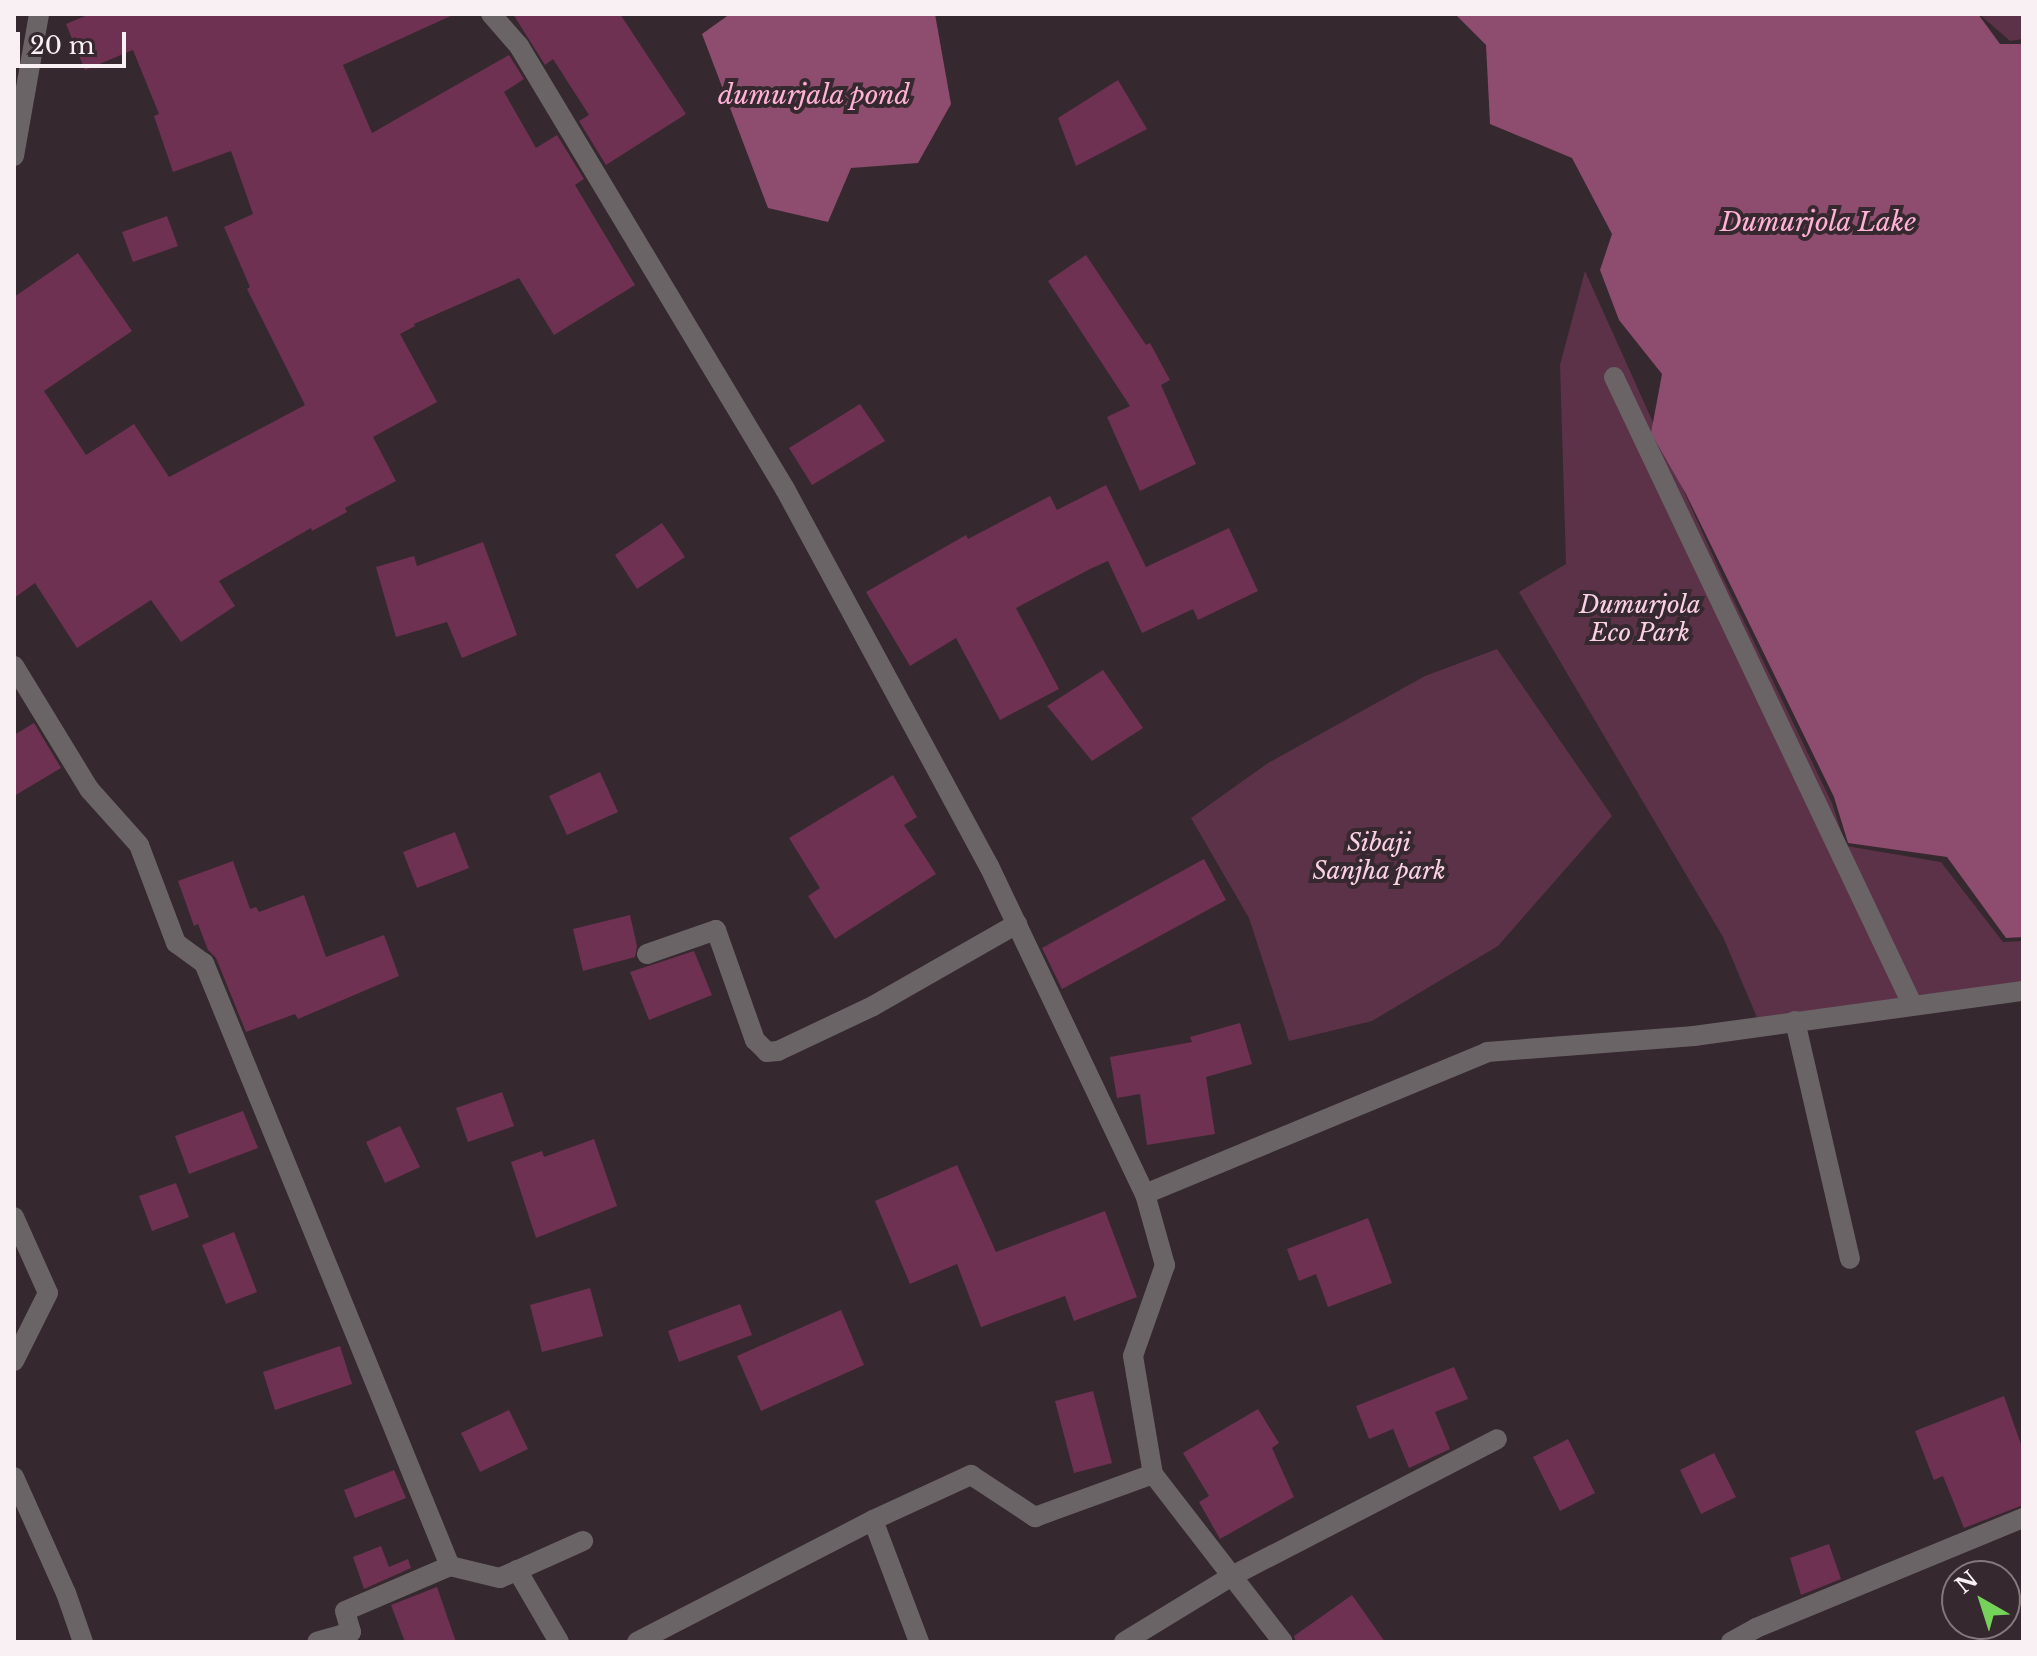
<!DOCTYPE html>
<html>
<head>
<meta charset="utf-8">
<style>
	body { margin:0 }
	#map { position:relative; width:2037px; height:1656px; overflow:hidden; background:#35282e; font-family:"Libre Baskerville",serif }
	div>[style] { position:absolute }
	.green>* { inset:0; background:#5b3247 }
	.water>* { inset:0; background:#8e4c6e }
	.building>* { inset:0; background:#6f3152 }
	.minor>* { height:20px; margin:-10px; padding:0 10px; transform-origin:10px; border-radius:10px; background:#6b6467 }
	span { translate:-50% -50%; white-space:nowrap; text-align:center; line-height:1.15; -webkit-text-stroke:8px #35282e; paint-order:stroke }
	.park-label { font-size:24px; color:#fad1e3; font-style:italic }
	.water-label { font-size:26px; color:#ffb1d6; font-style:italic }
	.frame { position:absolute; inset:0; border:16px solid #f9f0f4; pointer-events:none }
	.north { position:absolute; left:1941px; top:1560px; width:80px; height:80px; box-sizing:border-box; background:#35282e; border:2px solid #83787d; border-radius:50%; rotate:321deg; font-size:22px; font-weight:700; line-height:32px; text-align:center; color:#f9f0f4 }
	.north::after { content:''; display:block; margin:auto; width:28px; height:36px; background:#75d25a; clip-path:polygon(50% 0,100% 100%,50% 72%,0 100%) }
	.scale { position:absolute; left:16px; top:32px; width:110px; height:36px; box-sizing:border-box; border:4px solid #f9f0f4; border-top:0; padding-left:10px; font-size:24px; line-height:28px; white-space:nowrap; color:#f9f0f4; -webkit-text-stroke:6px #35282e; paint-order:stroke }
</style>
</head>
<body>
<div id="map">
	<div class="green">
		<div style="clip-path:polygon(1979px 14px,2023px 14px,2023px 39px,2010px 41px)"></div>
		<div style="clip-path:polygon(1585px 271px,1722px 576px,1832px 803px,1846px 846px,1941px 862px,2003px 942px,2023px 941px,2023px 984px,1761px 1027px,1723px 937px,1519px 592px,1566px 564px,1560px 365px)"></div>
		<div style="clip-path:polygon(1497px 649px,1612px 816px,1498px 946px,1372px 1021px,1289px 1041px,1249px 918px,1191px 818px,1268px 763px,1425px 676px)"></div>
	</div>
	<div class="water">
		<div style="clip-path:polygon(730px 14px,935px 14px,951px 104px,918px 163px,851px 168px,828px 222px,768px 208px,702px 34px)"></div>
		<div style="clip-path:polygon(1455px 14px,1978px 14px,2000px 44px,2023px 44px,2023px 937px,2006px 938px,1947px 857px,1848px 843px,1834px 797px,1686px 494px,1651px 433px,1662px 374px,1619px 320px,1600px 270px,1612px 234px,1572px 158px,1490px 124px,1486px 45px)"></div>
	</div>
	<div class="building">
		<div style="clip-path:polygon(90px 14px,455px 14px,343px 65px,372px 133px,509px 55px,524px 79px,504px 92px,536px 148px,557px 135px,584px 179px,575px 185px,635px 285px,554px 335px,519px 278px,414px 324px,415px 326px,400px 334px,437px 402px,373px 437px,396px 481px,345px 508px,347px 512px,312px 531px,311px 528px,219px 581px,235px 606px,181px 642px,151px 600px,77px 648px,35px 583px,14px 598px,14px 297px,78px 253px,132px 331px,44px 391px,86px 455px,134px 424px,169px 477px,305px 405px,247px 289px,250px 287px,224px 227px,253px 214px,231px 151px,173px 172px,154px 116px,159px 114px,133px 50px,85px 70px,66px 24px)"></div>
		<div style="clip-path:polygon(513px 14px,620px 14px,686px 114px,606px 165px,579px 121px,589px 115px,553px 59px,545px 65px)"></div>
		<div style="clip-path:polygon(1118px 80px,1147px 129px,1076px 166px,1058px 118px)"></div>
		<div style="clip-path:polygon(167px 216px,178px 246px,133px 262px,122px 232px)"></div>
		<div style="clip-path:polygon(1086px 255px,1146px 345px,1150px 343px,1170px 380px,1161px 385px,1196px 464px,1140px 491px,1107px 417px,1130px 406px,1048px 281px)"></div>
		<div style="clip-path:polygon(860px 404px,885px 441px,812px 485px,789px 448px)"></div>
		<div style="clip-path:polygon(1106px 485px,1146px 567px,1229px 528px,1258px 591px,1198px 620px,1193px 609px,1142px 633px,1108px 561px,1092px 568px,1016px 608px,1059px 689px,1000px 720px,956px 638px,910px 666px,866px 592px,966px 535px,968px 539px,1050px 496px,1057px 510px)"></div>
		<div style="clip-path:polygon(662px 523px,685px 557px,637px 589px,615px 555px)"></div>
		<div style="clip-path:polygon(483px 542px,517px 635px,462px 658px,447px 622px,396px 637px,376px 567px,414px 556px,417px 566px)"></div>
		<div style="clip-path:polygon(1103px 670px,1143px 728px,1092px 761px,1047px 706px)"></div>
		<div style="clip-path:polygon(34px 723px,61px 768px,14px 796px,14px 735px)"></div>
		<div style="clip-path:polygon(600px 772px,618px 812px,567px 835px,549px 796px)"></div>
		<div style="clip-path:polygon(893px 775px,917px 817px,904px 825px,936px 874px,835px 939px,808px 896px,820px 888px,789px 838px)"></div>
		<div style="clip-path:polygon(455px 832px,469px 868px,417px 888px,403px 852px)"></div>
		<div style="clip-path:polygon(1204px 859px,1226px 900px,1062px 989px,1042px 948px)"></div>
		<div style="clip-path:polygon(233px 861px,250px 909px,256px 907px,259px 912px,304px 895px,326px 957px,384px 935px,399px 976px,298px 1019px,295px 1014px,246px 1032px,216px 958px,208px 950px,198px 924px,194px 926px,178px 881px)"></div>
		<div style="clip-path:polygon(630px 915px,637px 946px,635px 957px,583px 971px,573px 929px)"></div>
		<div style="clip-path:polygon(694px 951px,712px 995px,649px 1020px,630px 972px)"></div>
		<div style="clip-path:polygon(1240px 1023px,1252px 1064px,1206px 1077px,1215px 1134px,1147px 1145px,1140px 1094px,1117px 1098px,1110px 1057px,1192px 1042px,1190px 1037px)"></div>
		<div style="clip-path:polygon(502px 1092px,514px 1126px,468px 1142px,456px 1108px)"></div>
		<div style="clip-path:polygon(243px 1111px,258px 1148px,189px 1174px,175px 1136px)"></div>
		<div style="clip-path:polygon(400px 1126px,420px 1167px,385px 1183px,366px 1142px)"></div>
		<div style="clip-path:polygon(594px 1139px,617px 1206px,536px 1238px,511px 1162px,542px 1151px,544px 1157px)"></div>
		<div style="clip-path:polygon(957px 1165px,996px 1252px,1105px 1211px,1137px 1297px,1074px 1321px,1065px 1296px,981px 1327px,957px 1264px,910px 1284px,875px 1201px)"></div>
		<div style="clip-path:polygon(176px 1183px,189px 1217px,152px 1231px,139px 1196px)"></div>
		<div style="clip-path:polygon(1368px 1218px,1392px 1283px,1328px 1307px,1316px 1274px,1299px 1281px,1287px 1249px)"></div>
		<div style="clip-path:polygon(234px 1232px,257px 1292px,226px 1304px,202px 1245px)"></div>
		<div style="clip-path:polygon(590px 1288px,603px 1336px,542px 1352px,530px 1305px)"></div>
		<div style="clip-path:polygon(740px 1304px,752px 1335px,679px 1362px,668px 1331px)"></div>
		<div style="clip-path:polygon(841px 1310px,864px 1365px,761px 1411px,737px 1356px)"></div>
		<div style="clip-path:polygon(340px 1346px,352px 1384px,275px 1410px,263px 1372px)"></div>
		<div style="clip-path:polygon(1454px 1367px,1468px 1399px,1435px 1412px,1450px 1449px,1409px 1468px,1393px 1429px,1369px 1439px,1356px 1406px)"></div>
		<div style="clip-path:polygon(1093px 1391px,1112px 1463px,1074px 1473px,1055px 1401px)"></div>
		<div style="clip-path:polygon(2004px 1396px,2023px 1450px,2023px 1505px,1964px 1528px,1943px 1476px,1934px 1480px,1915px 1431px)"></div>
		<div style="clip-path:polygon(1258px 1409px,1279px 1443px,1272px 1448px,1294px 1497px,1220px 1539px,1199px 1502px,1209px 1496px,1183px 1453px)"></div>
		<div style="clip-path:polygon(509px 1410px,528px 1449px,480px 1472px,461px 1433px)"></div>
		<div style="clip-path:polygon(1568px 1439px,1595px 1493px,1560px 1511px,1533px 1457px)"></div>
		<div style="clip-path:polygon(1714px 1453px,1736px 1497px,1701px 1514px,1680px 1470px)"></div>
		<div style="clip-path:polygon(394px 1470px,406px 1498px,355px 1518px,344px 1490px)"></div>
		<div style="clip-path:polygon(1829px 1544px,1841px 1579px,1801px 1595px,1790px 1558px)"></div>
		<div style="clip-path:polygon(381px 1546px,389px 1567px,408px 1559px,411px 1568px,364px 1589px,353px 1557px)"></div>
		<div style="clip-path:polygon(437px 1587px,456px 1642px,405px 1642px,391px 1605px)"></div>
		<div style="clip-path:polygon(1352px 1595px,1385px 1642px,1296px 1642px,1294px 1636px)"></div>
	</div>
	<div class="minor">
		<div style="left:491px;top:14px;width:43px;rotate:48.8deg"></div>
		<div style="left:519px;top:46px;width:517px;rotate:59.02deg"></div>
		<div style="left:785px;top:489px;width:429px;rotate:61.6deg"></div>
		<div style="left:989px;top:866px;width:363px;rotate:64.6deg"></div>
		<div style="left:1145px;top:1194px;width:74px;rotate:74.3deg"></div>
		<div style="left:1165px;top:1265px;width:96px;rotate:109.4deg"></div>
		<div style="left:1133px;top:1356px;width:120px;rotate:80.4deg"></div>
		<div style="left:1153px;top:1474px;width:212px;rotate:52.3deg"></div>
		<div style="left:14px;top:156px;width:144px;rotate:-80deg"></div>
		<div style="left:1614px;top:377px;width:694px;rotate:64.58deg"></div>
		<div style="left:14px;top:666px;width:144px;rotate:58.6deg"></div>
		<div style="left:89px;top:789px;width:75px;rotate:48.2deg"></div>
		<div style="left:139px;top:845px;width:105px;rotate:69.3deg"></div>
		<div style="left:176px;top:943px;width:34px;rotate:36deg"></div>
		<div style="left:204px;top:963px;width:651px;rotate:67.81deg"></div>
		<div style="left:450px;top:1566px;width:114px;rotate:156.8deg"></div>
		<div style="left:345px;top:1611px;width:22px;rotate:74deg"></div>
		<div style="left:351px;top:1632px;width:35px;rotate:164deg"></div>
		<div style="left:647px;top:954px;width:73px;rotate:-19.2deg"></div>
		<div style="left:716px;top:930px;width:117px;rotate:70.5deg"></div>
		<div style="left:755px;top:1040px;width:17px;rotate:45deg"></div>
		<div style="left:767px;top:1052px;width:11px;rotate:-5deg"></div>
		<div style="left:778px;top:1051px;width:105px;rotate:-25.3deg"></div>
		<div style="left:873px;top:1006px;width:166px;rotate:-29.7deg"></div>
		<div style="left:1795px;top:1021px;width:244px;rotate:77deg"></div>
		<div style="left:1145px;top:1194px;width:370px;rotate:-22.5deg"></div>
		<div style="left:1487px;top:1052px;width:208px;rotate:-4.4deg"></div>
		<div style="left:1694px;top:1036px;width:332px;rotate:-7.8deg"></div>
		<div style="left:14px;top:1217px;width:83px;rotate:65.9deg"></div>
		<div style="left:48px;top:1293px;width:76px;rotate:116.6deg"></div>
		<div style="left:14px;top:1477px;width:127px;rotate:65.9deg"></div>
		<div style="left:66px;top:1593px;width:52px;rotate:70.9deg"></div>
		<div style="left:873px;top:1520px;width:130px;rotate:69.3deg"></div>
		<div style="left:450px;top:1566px;width:51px;rotate:13.5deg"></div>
		<div style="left:500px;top:1578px;width:91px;rotate:-24deg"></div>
		<div style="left:517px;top:1570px;width:83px;rotate:59.7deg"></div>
		<div style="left:637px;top:1642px;width:266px;rotate:-27.3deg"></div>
		<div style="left:873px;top:1520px;width:108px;rotate:-24.7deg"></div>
		<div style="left:971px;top:1475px;width:77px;rotate:33.3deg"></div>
		<div style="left:1035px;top:1517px;width:126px;rotate:-20deg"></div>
		<div style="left:1124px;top:1642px;width:127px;rotate:-31.4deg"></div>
		<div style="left:1232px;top:1576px;width:298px;rotate:-27.3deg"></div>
		<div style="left:1731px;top:1642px;width:29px;rotate:-29deg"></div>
		<div style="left:1756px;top:1628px;width:289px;rotate:-22.4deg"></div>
	</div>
	<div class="park-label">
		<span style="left:1640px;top:619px">Dumurjola<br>Eco Park</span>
		<span style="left:1379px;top:857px">Sibaji<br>Sanjha park</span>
	</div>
	<div class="water-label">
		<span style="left:814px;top:96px">dumurjala pond</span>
		<span style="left:1818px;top:223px">Dumurjola Lake</span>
	</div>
	<div class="frame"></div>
	<div class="north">N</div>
	<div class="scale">20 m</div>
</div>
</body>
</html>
